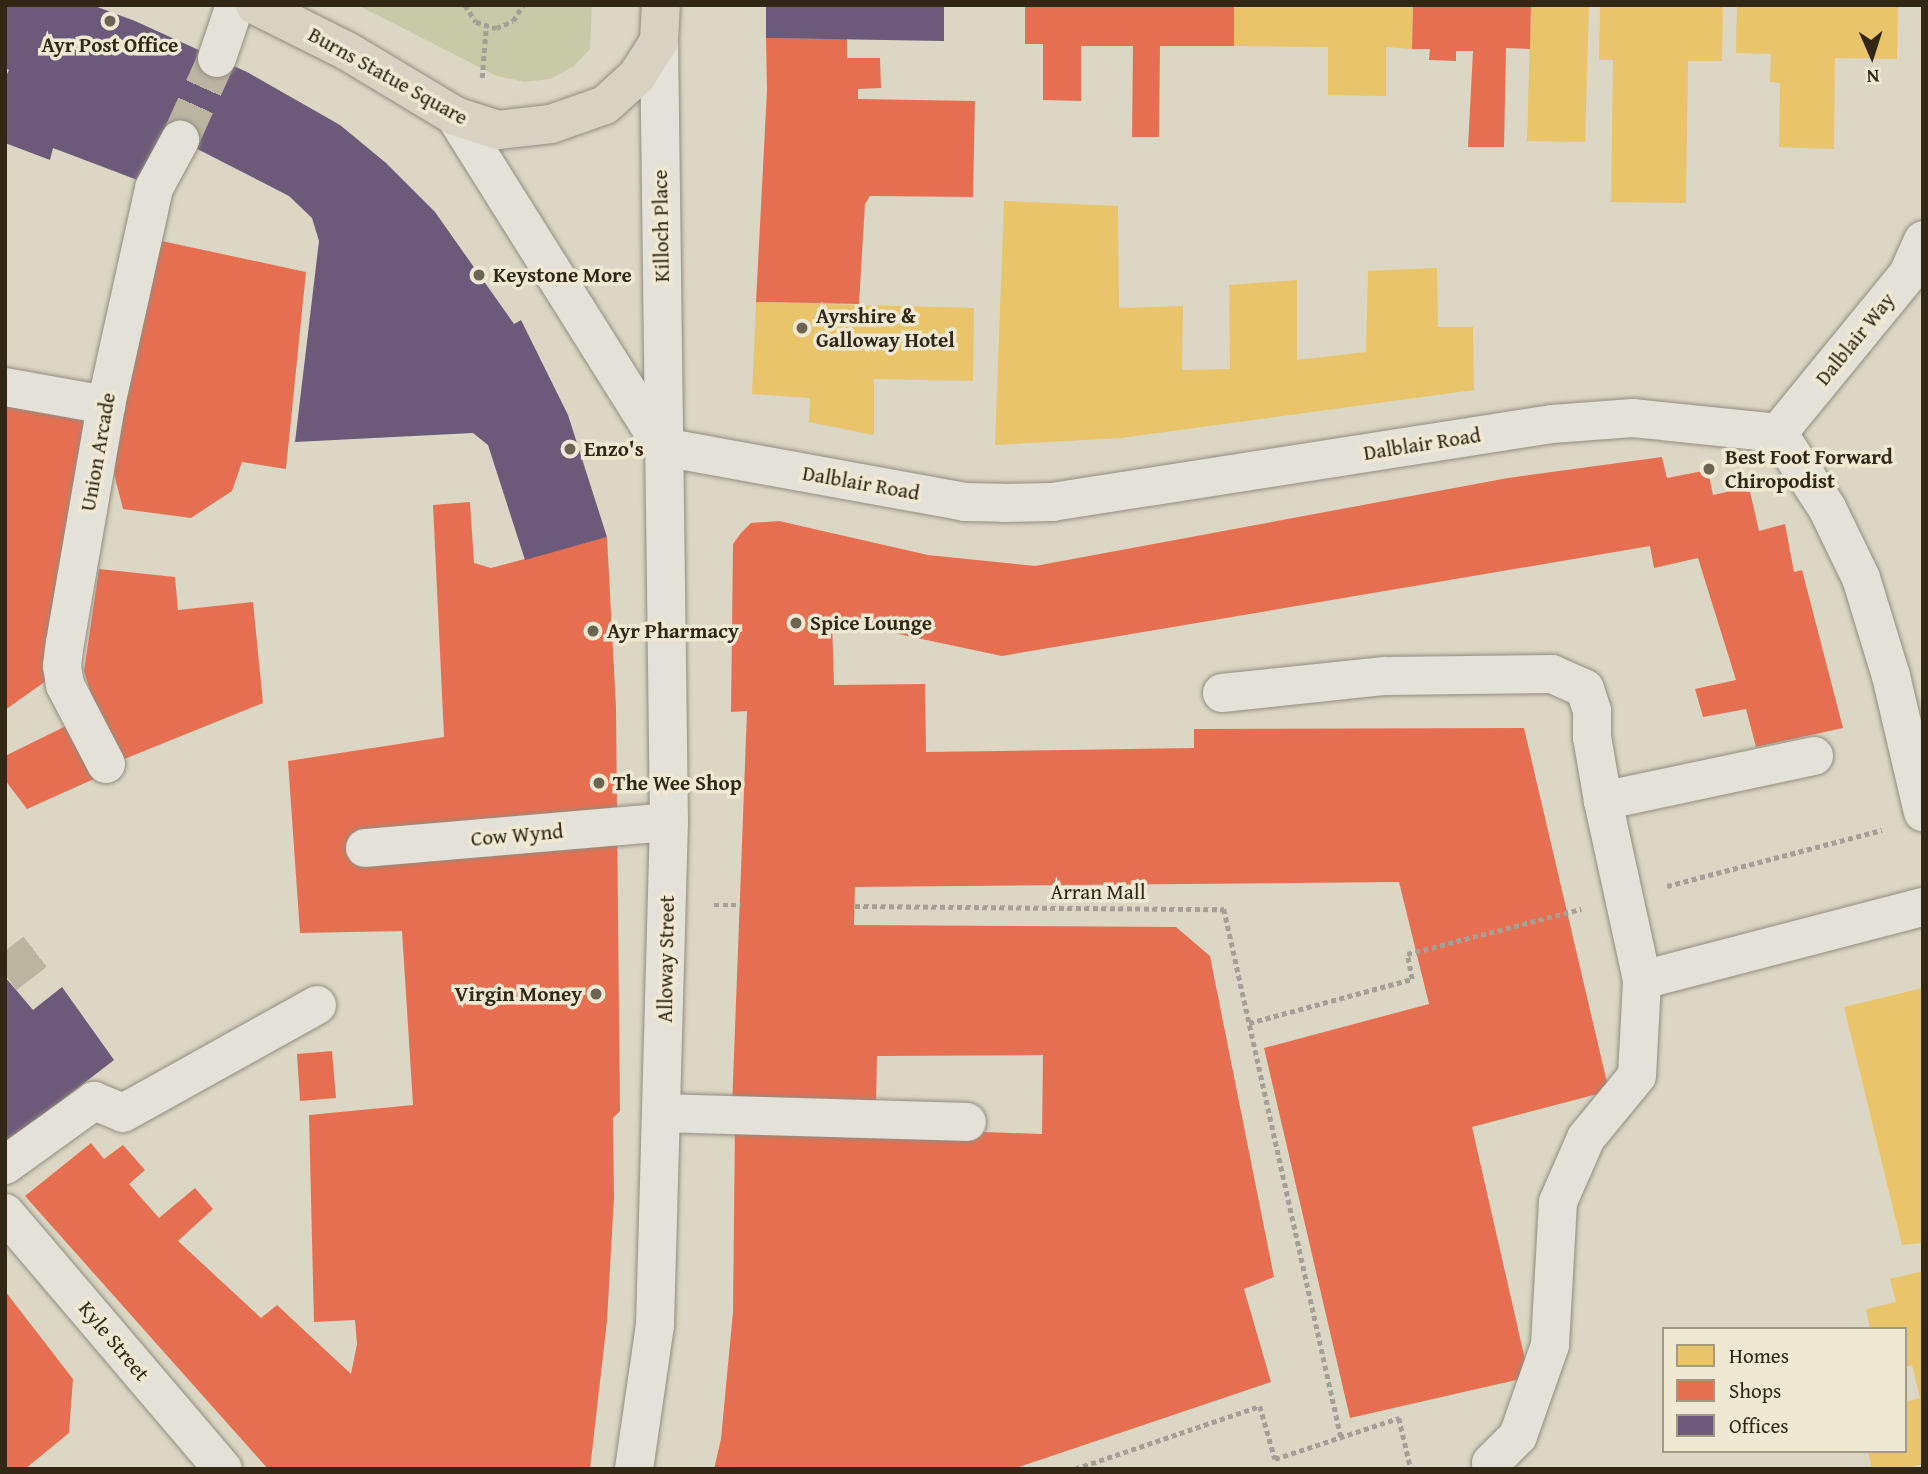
<!DOCTYPE html>
<html>
<head>
<meta charset="utf-8">
<style>
	body { margin:0 }
	#map { position:relative; width:1928px; height:1474px; overflow:hidden; background:#dcd7c4; font-family:"Gentium Book Plus",serif }
	div>[style] { position:absolute }
	.green>* { inset:0; background:#c8caa7 }
	.homes>* { inset:0; background:#e9c46a }
	.shops>* { inset:0; background:#e76f51 }
	.offices>* { inset:0; background:#6d597a }
	.minor-tunnel>* { height:38px; margin-top:-19px; transform-origin:0; background:repeating-linear-gradient(90deg,#bab4a1 0 38px,transparent 0 57px) }
	.path>* { height:4.5px; margin-top:-2.25px; transform-origin:0; background:repeating-linear-gradient(90deg,#a4a097 0 5px,transparent 0 8.5px) }
	.roads { filter:drop-shadow(0 0 2px #918d80) drop-shadow(0 0 2px #918d80) }
	.minor>* { height:38px; margin:-19px; padding:0 19px; transform-origin:19px; border-radius:19px; background:#e4e1d8 }
	.major>* { height:38px; margin:-19px; padding:0 19px; transform-origin:19px; border-radius:19px; background:#d9d2c3 }
	.dots>* { width:19px; height:19px; translate:-50% -50%; box-sizing:border-box; border:4px solid #efe8d2; border-radius:50% }
	span { translate:-50% -50%; white-space:nowrap; text-align:center; line-height:1.15; -webkit-text-stroke:7px #efe8d2; paint-order:stroke }
	.poi-label { font-size:21px; color:#322615; font-weight:700 }
	.left { translate:0 -50%; text-align:left }
	.right { translate:-100% -50%; text-align:right }
	.street-label { font-size:21px; color:#322615 }
	.frame { position:absolute; inset:0; border:7px solid #322615; pointer-events:none }
	.legend { position:absolute; left:1662px; top:1327px; width:245px; height:126px; box-sizing:border-box; background:#efe8d2; border:2px solid #a39a86; margin:0; padding:9px 12px; list-style:none; font-size:21px; color:#322615 }
	.legend li { display:flex; align-items:center; gap:14px; height:35px }
	.legend b { width:35px; border:2px solid #a39a86 }
	.north { position:absolute; left:1837px; top:21px; width:70px; height:70px; -webkit-text-stroke:5px #efe8d2; paint-order:stroke; rotate:177deg; font-size:19px; font-weight:700; line-height:28px; text-align:center; color:#322615 }
	.north::after { content:''; display:block; margin:auto; width:24px; height:32px; background:#322615; clip-path:polygon(50% 0,100% 100%,50% 72%,0 100%) }
</style>
</head>
<body>
<div id="map">
	<div class="green">
		<div style="clip-path:polygon(357px 5px,592px 5px,590px 49px,573px 67px,550px 79px,525px 82px,497px 76px)"></div>
	</div>
	<div class="homes">
		<div style="clip-path:polygon(1234px 5px,1413px 5px,1412px 49px,1386px 47px,1386px 96px,1328px 95px,1328px 47px,1234px 46px)"></div>
		<div style="clip-path:polygon(1531px 5px,1589px 5px,1585px 142px,1527px 141px)"></div>
		<div style="clip-path:polygon(1600px 5px,1723px 5px,1722px 61px,1688px 61px,1686px 203px,1611px 202px,1613px 60px,1599px 60px)"></div>
		<div style="clip-path:polygon(1737px 5px,1898px 5px,1897px 59px,1835px 58px,1834px 149px,1779px 147px,1780px 83px,1770px 82px,1771px 54px,1736px 53px)"></div>
		<div style="clip-path:polygon(1004px 201px,1118px 206px,1119px 308px,1183px 306px,1182px 370px,1230px 369px,1229px 285px,1297px 280px,1297px 360px,1366px 352px,1368px 271px,1437px 268px,1438px 327px,1473px 327px,1474px 390px,1121px 438px,995px 445px)"></div>
		<div style="clip-path:polygon(756px 302px,974px 308px,973px 381px,874px 379px,874px 435px,809px 422px,810px 398px,752px 394px)"></div>
		<div style="clip-path:polygon(1923px 988px,1923px 1243px,1902px 1245px,1844px 1007px)"></div>
		<div style="clip-path:polygon(1923px 1271px,1923px 1464px,1902px 1469px,1872px 1469px,1868px 1451px,1905px 1451px,1905px 1402px,1920px 1398px,1912px 1365px,1905px 1367px,1905px 1329px,1870px 1329px,1866px 1309px,1896px 1302px,1890px 1279px)"></div>
	</div>
	<div class="shops">
		<div style="clip-path:polygon(1025px 5px,1234px 5px,1234px 46px,1160px 46px,1159px 137px,1132px 137px,1133px 46px,1081px 46px,1081px 101px,1043px 100px,1043px 44px,1025px 44px)"></div>
		<div style="clip-path:polygon(1413px 5px,1531px 5px,1530px 49px,1506px 48px,1504px 147px,1468px 147px,1473px 51px,1456px 51px,1456px 61px,1429px 60px,1430px 49px,1412px 49px)"></div>
		<div style="clip-path:polygon(766px 38px,847px 39px,847px 58px,880px 58px,881px 88px,858px 89px,858px 99px,975px 101px,973px 197px,870px 196px,865px 204px,859px 304px,756px 302px,767px 90px)"></div>
		<div style="clip-path:polygon(157px 240px,306px 272px,286px 469px,242px 462px,232px 491px,191px 518px,123px 509px,110px 458px)"></div>
		<div style="clip-path:polygon(5px 403px,80px 416px,91px 437px,46px 681px,5px 710px)"></div>
		<div style="clip-path:polygon(1662px 457px,1667px 478px,1708px 470px,1713px 495px,1749px 487px,1759px 531px,1785px 524px,1794px 572px,1802px 570px,1843px 728px,1756px 747px,1746px 709px,1703px 717px,1695px 689px,1736px 680px,1698px 558px,1654px 568px,1650px 546px,1002px 656px,832px 620px,834px 685px,925px 684px,926px 752px,1194px 748px,1194px 729px,1524px 728px,1609px 1091px,1472px 1127px,1529px 1377px,1350px 1418px,1264px 1048px,1429px 1004px,1399px 882px,855px 887px,854px 925px,1176px 927px,1210px 956px,1274px 1277px,1244px 1289px,1271px 1382px,1013px 1469px,714px 1469px,721px 1439px,733px 1312px,735px 1123px,1042px 1134px,1043px 1055px,877px 1056px,876px 1111px,732px 1108px,747px 711px,731px 712px,733px 544px,741px 533px,751px 523px,779px 521px,928px 555px,1035px 566px,1508px 478px)"></div>
		<div style="clip-path:polygon(470px 502px,474px 563px,491px 568px,607px 537px,616px 707px,620px 1111px,613px 1118px,614px 1198px,607px 1321px,590px 1469px,268px 1469px,25px 1196px,91px 1143px,104px 1159px,123px 1145px,145px 1170px,129px 1184px,159px 1218px,195px 1188px,213px 1209px,178px 1241px,261px 1318px,277px 1305px,351px 1374px,357px 1344px,355px 1320px,314px 1322px,309px 1115px,413px 1105px,402px 931px,300px 933px,288px 761px,444px 737px,433px 505px)"></div>
		<div style="clip-path:polygon(99px 569px,175px 577px,178px 610px,253px 602px,263px 703px,112px 764px,84px 671px)"></div>
		<div style="clip-path:polygon(70px 724px,105px 774px,27px 809px,5px 780px,5px 756px)"></div>
		<div style="clip-path:polygon(332px 1051px,336px 1098px,300px 1101px,297px 1054px)"></div>
		<div style="clip-path:polygon(5px 1291px,73px 1379px,69px 1433px,25px 1469px,5px 1469px)"></div>
	</div>
	<div class="offices">
		<div style="clip-path:polygon(5px 5px,92px 5px,135px 21px,247px 72px,340px 125px,386px 163px,435px 212px,514px 324px,521px 320px,568px 415px,607px 537px,525px 560px,488px 445px,473px 433px,295px 442px,319px 241px,312px 218px,289px 196px,170px 135px,148px 184px,53px 148px,50px 160px,5px 143px,5px 78px,9px 70px,5px 68px)"></div>
		<div style="clip-path:polygon(766px 5px,944px 5px,944px 41px,766px 38px)"></div>
		<div style="clip-path:polygon(5px 977px,33px 1010px,62px 987px,114px 1060px,5px 1144px)"></div>
	</div>
	<div class="minor-tunnel">
		<div style="left:180px;top:140px;width:90px;rotate:-65.7deg"></div>
		<div style="left:5px;top:975px;width:44px;rotate:-37.6deg"></div>
	</div>
	<div class="path">
		<div style="left:465px;top:5px;width:20px;rotate:57deg"></div>
		<div style="left:476px;top:22px;width:21px;rotate:17deg"></div>
		<div style="left:496px;top:28px;width:18px;rotate:-22deg"></div>
		<div style="left:513px;top:21px;width:19px;rotate:-58deg"></div>
		<div style="left:482px;top:78px;width:51px;rotate:-85.5deg"></div>
		<div style="left:1667px;top:886px;width:222px;rotate:-14.6deg"></div>
		<div style="left:714px;top:905px;width:27px"></div>
		<div style="left:855px;top:906px;width:369px;rotate:0.5deg"></div>
		<div style="left:1224px;top:909px;width:541px;rotate:77.51deg"></div>
		<div style="left:1249px;top:1023px;width:169px;rotate:-15.1deg"></div>
		<div style="left:1412px;top:979px;width:25px;rotate:-101deg"></div>
		<div style="left:1407px;top:954px;width:180px;rotate:-14.5deg"></div>
		<div style="left:1075px;top:1469px;width:195px;rotate:-18.8deg"></div>
		<div style="left:1260px;top:1406px;width:55px;rotate:74.2deg"></div>
		<div style="left:1275px;top:1459px;width:131px;rotate:-18.3deg"></div>
		<div style="left:1399px;top:1418px;width:52px;rotate:76.8deg"></div>
	</div>
	<div class="roads">
		<div class="minor">
			<div style="left:217px;top:58px;width:56px;rotate:-71.2deg"></div>
			<div style="left:455px;top:116px;width:391px;rotate:57.9deg"></div>
			<div style="left:5px;top:387px;width:103px;rotate:10.1deg"></div>
			<div style="left:1778px;top:433px;width:90px;rotate:56.8deg"></div>
			<div style="left:1827px;top:508px;width:78px;rotate:64.1deg"></div>
			<div style="left:1861px;top:578px;width:102px;rotate:73deg"></div>
			<div style="left:1891px;top:676px;width:140px;rotate:76.8deg"></div>
			<div style="left:1778px;top:433px;width:205px;rotate:-50.7deg"></div>
			<div style="left:1908px;top:274px;width:37px;rotate:-66deg"></div>
			<div style="left:663px;top:447px;width:307px;rotate:10.3deg"></div>
			<div style="left:965px;top:502px;width:39px;rotate:1deg"></div>
			<div style="left:1004px;top:503px;width:48px;rotate:-1.2deg"></div>
			<div style="left:1052px;top:502px;width:506px;rotate:-8.87deg"></div>
			<div style="left:1552px;top:424px;width:81px;rotate:-4.2deg"></div>
			<div style="left:1633px;top:418px;width:146px;rotate:5.9deg"></div>
			<div style="left:1222px;top:693px;width:164px;rotate:-6deg"></div>
			<div style="left:1385px;top:676px;width:167px;rotate:-0.7deg"></div>
			<div style="left:1552px;top:674px;width:36px;rotate:24deg"></div>
			<div style="left:1585px;top:689px;width:23px;rotate:72deg"></div>
			<div style="left:1592px;top:711px;width:26px;rotate:90deg"></div>
			<div style="left:1592px;top:737px;width:65px;rotate:80.2deg"></div>
			<div style="left:1814px;top:756px;width:216px;rotate:168deg"></div>
			<div style="left:1603px;top:801px;width:183px;rotate:77.7deg"></div>
			<div style="left:1642px;top:980px;width:290px;rotate:-14.6deg"></div>
			<div style="left:106px;top:764px;width:89px;rotate:-117.4deg"></div>
			<div style="left:65px;top:685px;width:19px;rotate:-99deg"></div>
			<div style="left:62px;top:666px;width:23px;rotate:-83deg"></div>
			<div style="left:65px;top:643px;width:242px;rotate:-80.2deg"></div>
			<div style="left:106px;top:405px;width:222px;rotate:-77.5deg"></div>
			<div style="left:154px;top:188px;width:55px;rotate:-61.6deg"></div>
			<div style="left:365px;top:848px;width:305px;rotate:-4.9deg"></div>
			<div style="left:662px;top:1113px;width:305px;rotate:1.7deg"></div>
			<div style="left:5px;top:1165px;width:110px;rotate:-35.7deg"></div>
			<div style="left:94px;top:1101px;width:31px;rotate:22deg"></div>
			<div style="left:123px;top:1113px;width:222px;rotate:-29.1deg"></div>
			<div style="left:5px;top:1213px;width:336px;rotate:49.6deg"></div>
			<div style="left:634px;top:1469px;width:146px;rotate:-81.7deg"></div>
			<div style="left:655px;top:1325px;width:503px;rotate:-88.41deg"></div>
			<div style="left:669px;top:822px;width:781px;rotate:-90.73deg"></div>
			<div style="left:1493px;top:1469px;width:6px;rotate:-108deg"></div>
			<div style="left:1491px;top:1463px;width:38px;rotate:-45deg"></div>
			<div style="left:1518px;top:1436px;width:96px;rotate:-70.6deg"></div>
			<div style="left:1550px;top:1345px;width:143px;rotate:-86.8deg"></div>
			<div style="left:1558px;top:1202px;width:70px;rotate:-66.4deg"></div>
			<div style="left:1586px;top:1138px;width:80px;rotate:-50.6deg"></div>
			<div style="left:1637px;top:1076px;width:96px;rotate:-87deg"></div>
		</div>
		<div class="major">
			<div style="left:255px;top:5px;width:103px;rotate:26.6deg"></div>
			<div style="left:347px;top:51px;width:126px;rotate:31deg"></div>
			<div style="left:455px;top:116px;width:45px;rotate:18deg"></div>
			<div style="left:498px;top:130px;width:53px;rotate:-6.5deg"></div>
			<div style="left:551px;top:124px;width:57px;rotate:-19.4deg"></div>
			<div style="left:605px;top:105px;width:43px;rotate:-42.2deg"></div>
			<div style="left:637px;top:76px;width:41px;rotate:-57.8deg"></div>
			<div style="left:659px;top:41px;width:36px;rotate:-87deg"></div>
		</div>
	</div>
	<div class="dots">
		<div style="left:110px;top:21px;background:#6e6452"></div>
		<div style="left:479px;top:275px;background:#6e6452"></div>
		<div style="left:802px;top:328px;background:#6e6452"></div>
		<div style="left:570px;top:449px;background:#6e6452"></div>
		<div style="left:1709px;top:469px;background:#6e6452"></div>
		<div style="left:796px;top:623px;background:#6e6452"></div>
		<div style="left:593px;top:631px;background:#6e6452"></div>
		<div style="left:599px;top:783px;background:#6e6452"></div>
		<div style="left:596px;top:994px;background:#6e6452"></div>
	</div>
	<div class="poi-label">
		<span style="left:110px;top:45px">Ayr Post Office</span>
		<span class="left" style="left:493px;top:275px">Keystone More</span>
		<span class="left" style="left:816px;top:328px">Ayrshire &amp;<br>Galloway Hotel</span>
		<span class="left" style="left:584px;top:449px">Enzo's</span>
		<span class="left" style="left:1725px;top:469px">Best Foot Forward<br>Chiropodist</span>
		<span class="left" style="left:810px;top:623px">Spice Lounge</span>
		<span class="left" style="left:607px;top:631px">Ayr Pharmacy</span>
		<span class="left" style="left:613px;top:783px">The Wee Shop</span>
		<span class="right" style="left:582px;top:994px">Virgin Money</span>
	</div>
	<div class="street-label">
		<span style="left:388px;top:76px;rotate:29deg">Burns Statue Square</span>
		<span style="left:661px;top:226px;rotate:-91deg">Killoch Place</span>
		<span style="left:1855px;top:339px;rotate:-51deg">Dalblair Way</span>
		<span style="left:1422px;top:444px;rotate:-9deg">Dalblair Road</span>
		<span style="left:98px;top:452px;rotate:-80deg">Union Arcade</span>
		<span style="left:861px;top:483px;rotate:10deg">Dalblair Road</span>
		<span style="left:517px;top:835px;rotate:-5deg">Cow Wynd</span>
		<span style="left:1098px;top:892px">Arran Mall</span>
		<span style="left:666px;top:959px;rotate:-89deg">Alloway Street</span>
		<span style="left:114px;top:1341px;rotate:50deg">Kyle Street</span>
	</div>
	<div class="frame"></div>
	<ul class="legend">
	<li><b style="height:19px;background:#e9c46a"></b>Homes</li>
	<li><b style="height:19px;background:#e76f51"></b>Shops</li>
	<li><b style="height:19px;background:#6d597a"></b>Offices</li>
	</ul>
	<div class="north">N</div>
</div>
</body>
</html>
